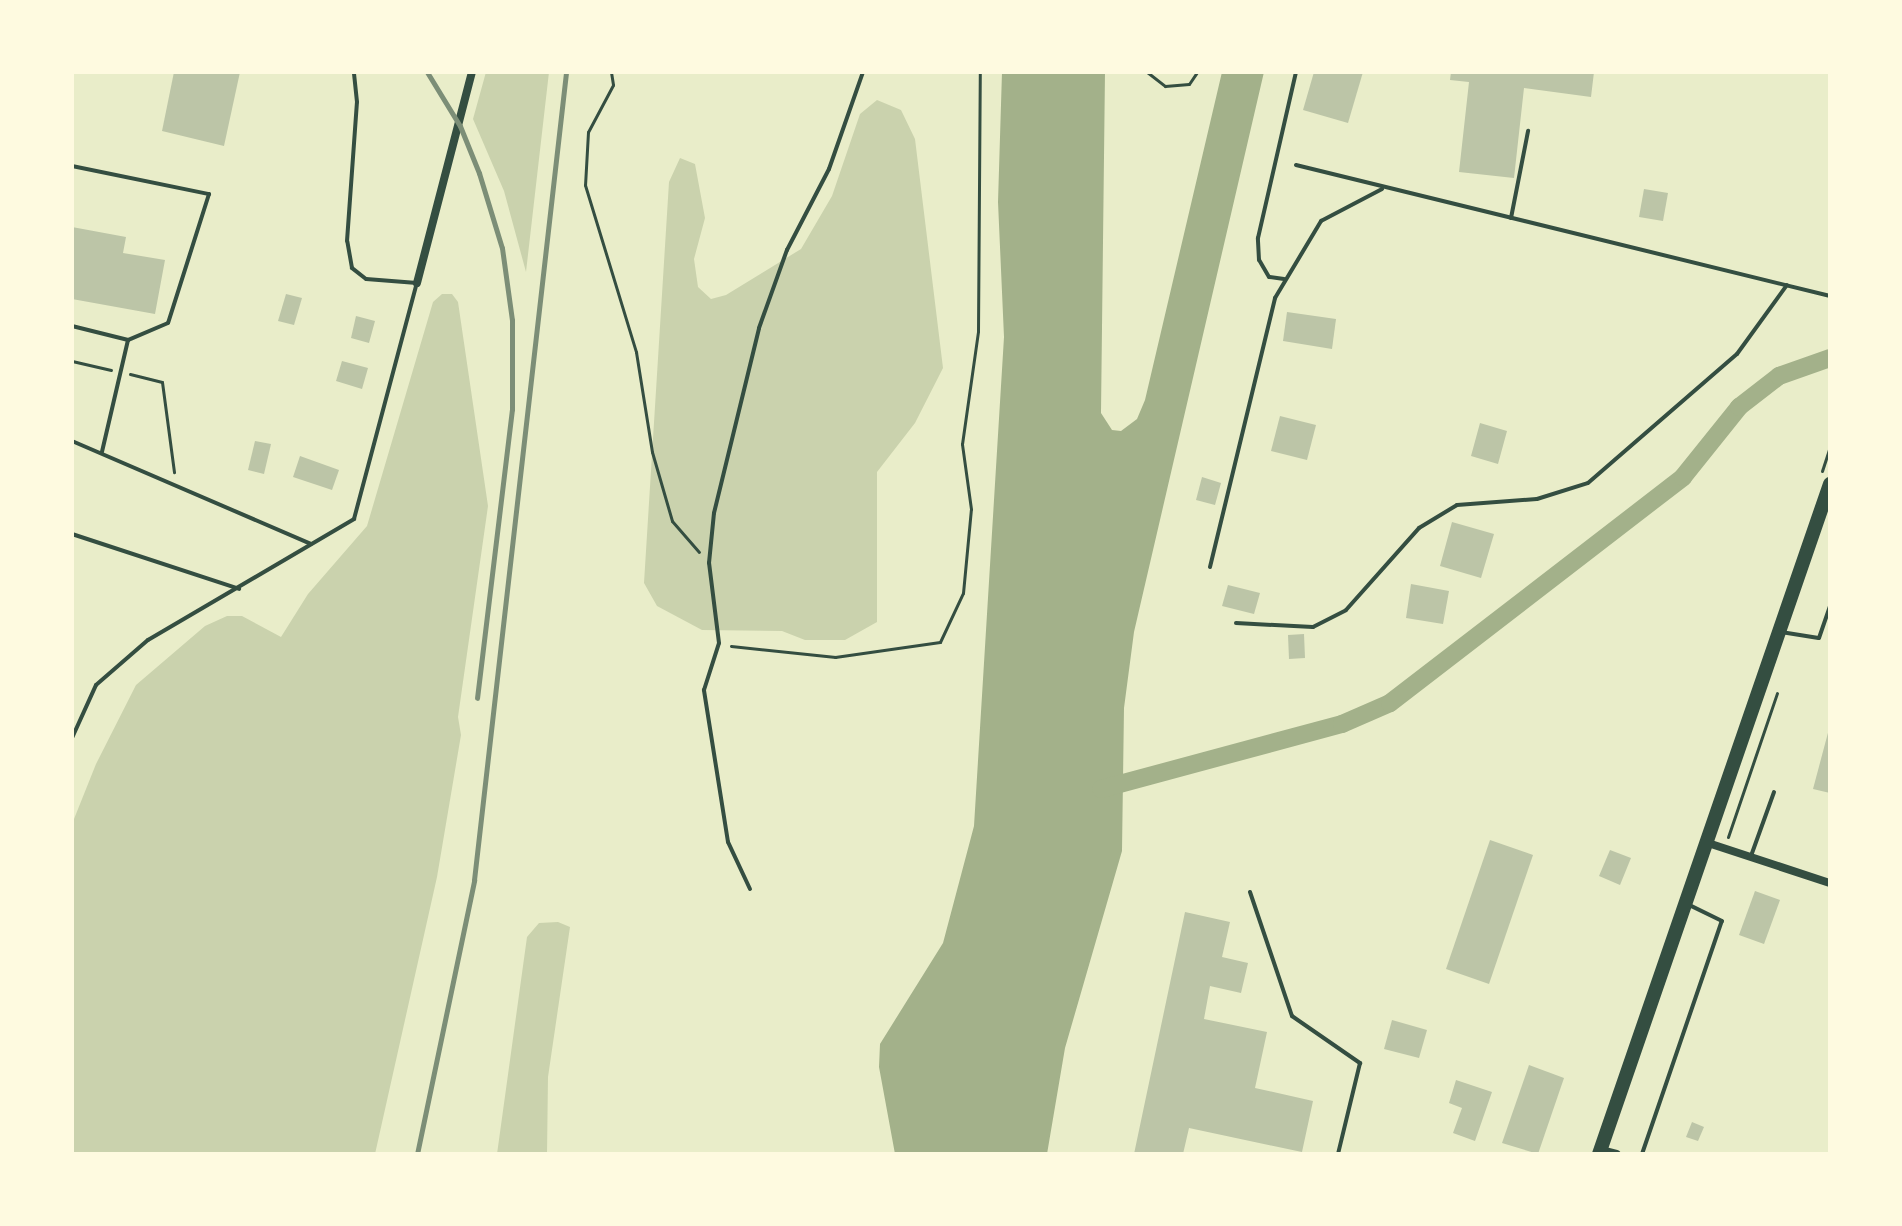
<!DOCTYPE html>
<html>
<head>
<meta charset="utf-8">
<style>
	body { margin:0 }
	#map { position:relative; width:1902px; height:1226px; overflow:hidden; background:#e9edc9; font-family:"Libre Baskerville",serif }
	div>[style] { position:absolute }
	.green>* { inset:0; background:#cad2ad }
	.water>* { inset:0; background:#a3b18a }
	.canal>* { height:18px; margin:-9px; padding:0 9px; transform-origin:9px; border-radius:9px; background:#a3b18a }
	.building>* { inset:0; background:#bcc5a7 }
	.path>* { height:3px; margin:-1.5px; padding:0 1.5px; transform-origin:1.5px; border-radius:1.5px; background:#344e41 }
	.service>* { height:4px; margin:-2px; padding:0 2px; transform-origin:2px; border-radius:2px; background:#344e41 }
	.minor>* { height:8px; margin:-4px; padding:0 4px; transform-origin:4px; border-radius:4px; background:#344e41 }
	.primary>* { height:14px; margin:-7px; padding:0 7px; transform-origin:7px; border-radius:7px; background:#344e41 }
	.rail>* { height:5px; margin:-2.5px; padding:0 2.5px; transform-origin:2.5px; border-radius:2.5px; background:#7c8e77 }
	span { translate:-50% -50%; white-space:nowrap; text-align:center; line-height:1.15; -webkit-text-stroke:8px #fefae0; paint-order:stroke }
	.frame { position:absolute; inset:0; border:74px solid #fefae0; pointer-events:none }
</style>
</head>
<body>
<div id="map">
	<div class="green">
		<div style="clip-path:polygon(486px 72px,549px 72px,526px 272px,504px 191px,473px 119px)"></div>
		<div style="clip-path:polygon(877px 100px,901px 110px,915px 139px,943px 368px,915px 423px,877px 472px,877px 622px,845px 640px,805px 640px,782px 631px,702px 630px,657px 606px,644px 583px,669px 182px,680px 158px,695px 164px,705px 218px,694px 259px,698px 287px,711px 299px,726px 295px,801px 249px,832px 196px,860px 114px)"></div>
		<div style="clip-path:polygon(442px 294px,452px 294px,458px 302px,488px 506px,458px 717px,461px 735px,437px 877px,375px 1154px,72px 1154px,72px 824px,96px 764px,136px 685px,205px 626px,227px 616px,242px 616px,281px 637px,308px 594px,367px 526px,433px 302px)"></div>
		<div style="clip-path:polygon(558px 922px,570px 927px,548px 1077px,547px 1154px,497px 1154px,527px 937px,539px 923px)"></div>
	</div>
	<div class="water">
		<div style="clip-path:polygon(1002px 72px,1105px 72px,1101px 413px,1112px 430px,1121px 431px,1137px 419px,1145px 400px,1222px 72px,1264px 72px,1134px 632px,1124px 708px,1122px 851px,1065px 1048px,1047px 1154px,895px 1154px,879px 1067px,880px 1044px,943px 943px,974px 826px,1004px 337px,998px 202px)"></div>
	</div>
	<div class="canal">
		<div style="left:1101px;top:789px;width:250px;rotate:-15.1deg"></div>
		<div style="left:1342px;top:724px;width:52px;rotate:-23.6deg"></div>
		<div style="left:1390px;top:703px;width:370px;rotate:-37.6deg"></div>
		<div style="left:1683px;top:477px;width:90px;rotate:-51.3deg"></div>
		<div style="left:1739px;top:407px;width:51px;rotate:-37.8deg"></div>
		<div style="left:1779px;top:376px;width:54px;rotate:-19.4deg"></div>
	</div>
	<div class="building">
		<div style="clip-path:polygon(174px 72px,240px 72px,224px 146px,162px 131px)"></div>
		<div style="clip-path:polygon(1314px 72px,1363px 72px,1348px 123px,1303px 110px)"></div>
		<div style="clip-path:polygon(1451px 72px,1594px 72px,1591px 97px,1524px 88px,1514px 178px,1459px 172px,1469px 82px,1450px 80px)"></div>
		<div style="clip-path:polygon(1644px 189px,1668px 193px,1663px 221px,1639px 217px)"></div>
		<div style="clip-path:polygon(72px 227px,126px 237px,123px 253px,165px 260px,155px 314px,72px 299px)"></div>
		<div style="clip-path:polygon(286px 294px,302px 298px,294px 325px,278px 321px)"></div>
		<div style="clip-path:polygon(1287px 312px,1336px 319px,1332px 349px,1283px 341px)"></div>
		<div style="clip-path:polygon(356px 316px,375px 321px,369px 343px,351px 338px)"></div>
		<div style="clip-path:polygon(342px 361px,368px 368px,362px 389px,336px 381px)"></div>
		<div style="clip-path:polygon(1280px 416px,1316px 425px,1307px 460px,1271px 451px)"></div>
		<div style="clip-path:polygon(1480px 423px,1507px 431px,1498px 464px,1471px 456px)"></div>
		<div style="clip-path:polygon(255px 441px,271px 444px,264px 474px,248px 470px)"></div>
		<div style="clip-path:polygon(300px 456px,339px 470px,332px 490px,293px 477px)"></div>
		<div style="clip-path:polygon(1202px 477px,1221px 483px,1215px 505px,1196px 500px)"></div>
		<div style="clip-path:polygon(1452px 522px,1494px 534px,1481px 578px,1440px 566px)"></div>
		<div style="clip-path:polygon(1411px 584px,1449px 591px,1443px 624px,1406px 618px)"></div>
		<div style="clip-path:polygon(1228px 585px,1260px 593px,1254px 614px,1222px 606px)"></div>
		<div style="clip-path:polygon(1304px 634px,1305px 658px,1289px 659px,1288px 635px)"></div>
		<div style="clip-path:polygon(1829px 729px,1830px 729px,1830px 793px,1813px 789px)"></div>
		<div style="clip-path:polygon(1490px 840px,1533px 855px,1489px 984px,1446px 969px)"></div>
		<div style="clip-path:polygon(1610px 850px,1631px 858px,1620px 885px,1599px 876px)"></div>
		<div style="clip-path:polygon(1755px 891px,1780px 900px,1764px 944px,1739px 935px)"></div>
		<div style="clip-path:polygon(1185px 912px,1230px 922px,1222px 957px,1248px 963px,1241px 993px,1210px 986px,1204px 1019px,1267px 1032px,1255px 1088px,1313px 1101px,1302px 1152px,1189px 1128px,1183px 1154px,1134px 1154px)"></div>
		<div style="clip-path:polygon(1392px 1020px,1427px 1030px,1419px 1058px,1384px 1049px)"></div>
		<div style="clip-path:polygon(1529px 1065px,1564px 1078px,1538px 1154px,1502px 1143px)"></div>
		<div style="clip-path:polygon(1456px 1080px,1492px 1092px,1475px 1141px,1453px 1133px,1462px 1108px,1449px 1103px)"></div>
		<div style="clip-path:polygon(1692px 1122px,1704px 1127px,1698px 1141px,1686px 1137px)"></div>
	</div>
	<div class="path">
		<div style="left:611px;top:72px;width:13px;rotate:81deg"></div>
		<div style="left:613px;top:85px;width:53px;rotate:118deg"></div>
		<div style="left:588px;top:132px;width:53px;rotate:93.2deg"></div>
		<div style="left:585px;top:185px;width:175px;rotate:73deg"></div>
		<div style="left:636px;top:352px;width:101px;rotate:80.9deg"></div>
		<div style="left:652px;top:452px;width:72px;rotate:73.8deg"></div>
		<div style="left:672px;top:521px;width:41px;rotate:48.9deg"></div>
		<div style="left:1147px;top:72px;width:23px;rotate:38deg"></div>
		<div style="left:1165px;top:86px;width:24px;rotate:-5deg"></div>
		<div style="left:1189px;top:84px;width:14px;rotate:-56deg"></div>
		<div style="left:72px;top:361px;width:40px;rotate:13deg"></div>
		<div style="left:130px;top:374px;width:33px;rotate:14deg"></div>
		<div style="left:162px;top:382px;width:91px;rotate:82.4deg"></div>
		<div style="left:1822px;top:471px;width:25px;rotate:-72deg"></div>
		<div style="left:731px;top:646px;width:105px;rotate:6deg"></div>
		<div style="left:835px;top:657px;width:106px;rotate:-8.1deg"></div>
		<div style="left:940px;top:642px;width:54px;rotate:-64.9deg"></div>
		<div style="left:963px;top:593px;width:84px;rotate:-84.6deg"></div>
		<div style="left:971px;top:509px;width:66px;rotate:-97.9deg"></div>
		<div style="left:962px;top:444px;width:114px;rotate:-81.9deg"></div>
		<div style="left:978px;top:331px;width:259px;rotate:-89.6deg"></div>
		<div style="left:1728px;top:837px;width:152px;rotate:-71.2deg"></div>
	</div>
	<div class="service">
		<div style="left:1296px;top:165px;width:550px;rotate:13.78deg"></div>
		<div style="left:72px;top:166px;width:140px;rotate:11.6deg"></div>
		<div style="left:209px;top:194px;width:135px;rotate:107.6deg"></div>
		<div style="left:168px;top:323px;width:43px;rotate:157deg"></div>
		<div style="left:1511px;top:218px;width:89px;rotate:-78.9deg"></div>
		<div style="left:1284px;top:279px;width:15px;rotate:-172deg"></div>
		<div style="left:1269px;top:277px;width:20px;rotate:-120deg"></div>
		<div style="left:1259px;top:260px;width:22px;rotate:-93deg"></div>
		<div style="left:1258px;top:238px;width:170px;rotate:-77.1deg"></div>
		<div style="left:72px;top:326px;width:58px;rotate:14deg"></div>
		<div style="left:128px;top:340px;width:115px;rotate:103.1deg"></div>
		<div style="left:72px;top:441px;width:260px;rotate:23.3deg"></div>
		<div style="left:72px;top:534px;width:176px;rotate:18.2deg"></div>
		<div style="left:1210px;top:567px;width:277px;rotate:-76.4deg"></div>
		<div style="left:1275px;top:298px;width:90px;rotate:-59.1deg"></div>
		<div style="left:1321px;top:221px;width:69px;rotate:-27.7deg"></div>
		<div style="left:1236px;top:623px;width:77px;rotate:3deg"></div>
		<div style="left:1313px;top:627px;width:37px;rotate:-27deg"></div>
		<div style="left:1346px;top:610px;width:110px;rotate:-48.3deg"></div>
		<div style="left:1419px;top:528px;width:44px;rotate:-31.2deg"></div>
		<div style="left:1457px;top:505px;width:80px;rotate:-4.3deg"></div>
		<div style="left:1537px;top:499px;width:53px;rotate:-17.4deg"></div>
		<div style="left:1588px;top:483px;width:197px;rotate:-40.9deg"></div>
		<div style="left:1737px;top:354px;width:85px;rotate:-54.1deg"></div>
		<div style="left:1781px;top:632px;width:38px;rotate:9deg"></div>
		<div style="left:1819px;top:638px;width:34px;rotate:-71deg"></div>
		<div style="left:72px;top:738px;width:58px;rotate:-65.6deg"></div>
		<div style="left:96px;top:685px;width:69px;rotate:-40.9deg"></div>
		<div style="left:148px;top:640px;width:239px;rotate:-30.4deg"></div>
		<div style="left:354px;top:519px;width:244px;rotate:-75.1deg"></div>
		<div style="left:417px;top:283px;width:51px;rotate:-175.5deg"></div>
		<div style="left:366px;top:279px;width:18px;rotate:-142deg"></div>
		<div style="left:352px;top:268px;width:27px;rotate:-100deg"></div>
		<div style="left:347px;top:241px;width:139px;rotate:-85.9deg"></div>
		<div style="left:357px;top:102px;width:30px;rotate:-96deg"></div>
		<div style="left:1751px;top:856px;width:68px;rotate:-70.2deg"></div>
		<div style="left:750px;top:889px;width:52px;rotate:-115.1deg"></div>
		<div style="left:728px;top:842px;width:154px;rotate:-99deg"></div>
		<div style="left:704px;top:690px;width:49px;rotate:-72.3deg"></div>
		<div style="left:719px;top:643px;width:81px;rotate:-97.1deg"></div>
		<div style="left:709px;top:563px;width:50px;rotate:-84.3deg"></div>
		<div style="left:714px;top:513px;width:190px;rotate:-76.3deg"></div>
		<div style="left:759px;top:328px;width:83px;rotate:-70.3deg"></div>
		<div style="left:787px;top:250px;width:91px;rotate:-62.6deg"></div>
		<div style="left:829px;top:169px;width:103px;rotate:-70.7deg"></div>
		<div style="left:1250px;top:892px;width:131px;rotate:71.3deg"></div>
		<div style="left:1292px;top:1016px;width:83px;rotate:34.7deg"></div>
		<div style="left:1360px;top:1063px;width:94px;rotate:103.6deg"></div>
		<div style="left:1642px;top:1154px;width:246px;rotate:-71.1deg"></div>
		<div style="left:1722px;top:921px;width:39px;rotate:-154deg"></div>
	</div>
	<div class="minor">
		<div style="left:417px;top:283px;width:218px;rotate:-75.4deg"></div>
		<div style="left:1705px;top:842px;width:132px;rotate:18.2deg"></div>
		<div style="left:1601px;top:1150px;width:16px;rotate:14deg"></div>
	</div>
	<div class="primary">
		<div style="left:1599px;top:1154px;width:709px;rotate:-70.98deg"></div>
	</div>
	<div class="rail">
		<div style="left:427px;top:72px;width:63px;rotate:58.6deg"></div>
		<div style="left:460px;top:126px;width:51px;rotate:68deg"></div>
		<div style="left:479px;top:173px;width:78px;rotate:73deg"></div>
		<div style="left:502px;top:248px;width:73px;rotate:82.1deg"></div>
		<div style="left:512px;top:320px;width:89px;rotate:90deg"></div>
		<div style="left:512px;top:409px;width:291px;rotate:96.9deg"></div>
		<div style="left:417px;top:1154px;width:280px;rotate:-78.2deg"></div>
		<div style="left:474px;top:880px;width:813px;rotate:-83.5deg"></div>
	</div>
	<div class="frame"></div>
</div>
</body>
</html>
